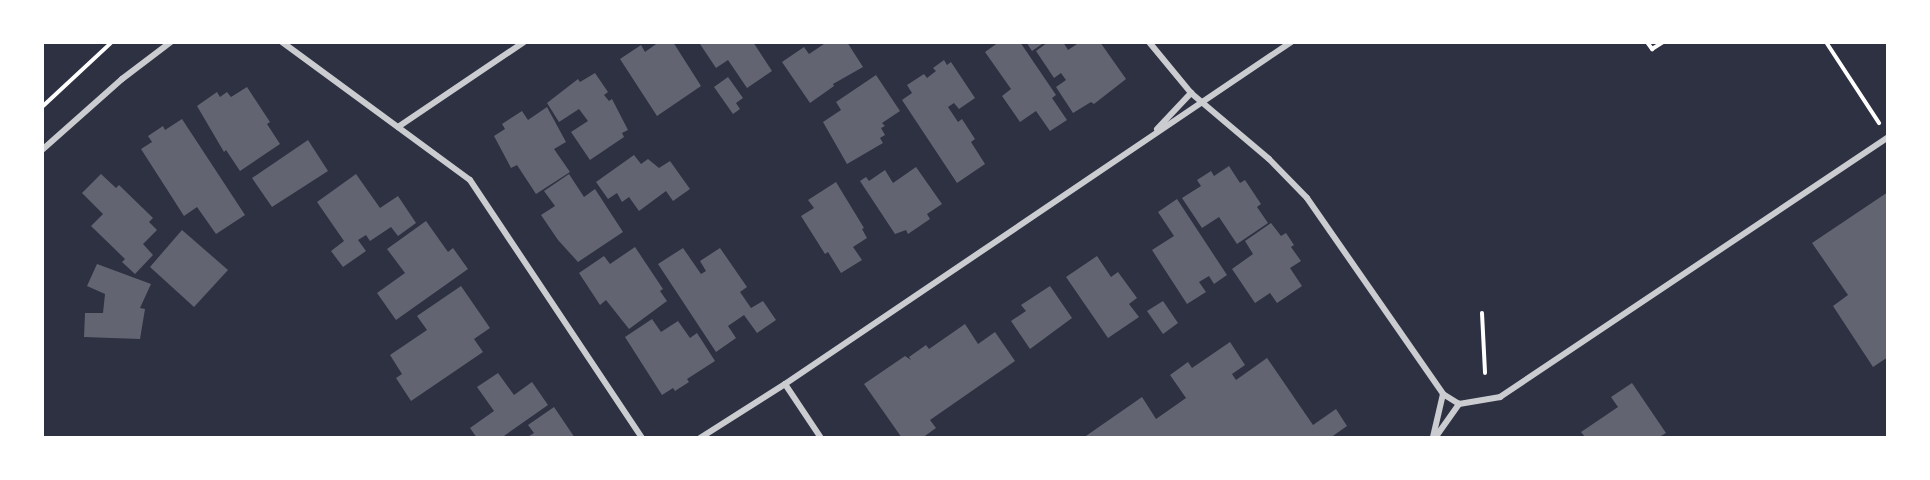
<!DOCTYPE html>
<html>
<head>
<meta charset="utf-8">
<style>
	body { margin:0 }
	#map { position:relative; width:1930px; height:480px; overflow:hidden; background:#2d3142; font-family:"Times New Roman",serif }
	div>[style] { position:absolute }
	.building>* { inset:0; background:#626471 }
	.path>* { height:4px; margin:-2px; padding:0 2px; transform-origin:2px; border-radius:2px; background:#fff }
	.minor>* { height:6px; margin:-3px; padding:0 3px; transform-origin:3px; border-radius:3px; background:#caccd0 }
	span { translate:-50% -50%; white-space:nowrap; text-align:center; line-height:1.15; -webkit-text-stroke:4.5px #fff; paint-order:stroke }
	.frame { position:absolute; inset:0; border:44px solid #fff; pointer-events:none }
</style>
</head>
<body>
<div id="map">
	<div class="building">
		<div style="clip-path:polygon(659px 42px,673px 42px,701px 86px,657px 116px,620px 59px,641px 45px,645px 52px)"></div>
		<div style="clip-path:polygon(704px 42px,753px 42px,772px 71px,747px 88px,728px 60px,716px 68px,700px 44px)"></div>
		<div style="clip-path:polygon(827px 42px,847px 42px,863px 67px,833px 84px,834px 86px,810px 103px,782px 62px,804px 47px,809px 54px)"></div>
		<div style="clip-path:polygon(999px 42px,1020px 42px,1056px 95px,1052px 98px,1067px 120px,1050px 131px,1036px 111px,1020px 122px,1002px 96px,1011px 89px,985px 52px)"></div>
		<div style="clip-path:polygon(1026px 42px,1045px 42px,1032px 51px)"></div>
		<div style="clip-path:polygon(1048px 42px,1063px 42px,1068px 50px,1080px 42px,1100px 42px,1126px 79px,1094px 104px,1091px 102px,1073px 113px,1056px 87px,1066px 80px,1061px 73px,1054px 78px,1036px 51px)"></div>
		<div style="clip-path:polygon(944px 60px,947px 65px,951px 62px,975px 98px,959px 109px,954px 103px,948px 107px,958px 122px,962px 119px,975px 139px,971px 142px,985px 164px,957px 183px,902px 100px,912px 93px,907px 85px,924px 74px,927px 78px,936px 71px,933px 68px)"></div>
		<div style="clip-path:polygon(595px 73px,608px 92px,604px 95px,609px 101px,612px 99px,628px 130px,622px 133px,624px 137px,590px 160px,571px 132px,588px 121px,579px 109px,559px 122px,547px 103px,578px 79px,580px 82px)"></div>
		<div style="clip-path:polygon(876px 75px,900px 111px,882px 123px,885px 126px,881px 128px,885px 135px,880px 138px,883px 143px,847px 164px,823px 122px,841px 110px,836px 102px)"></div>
		<div style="clip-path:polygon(728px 77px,743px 98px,736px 103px,740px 109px,733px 114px,714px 87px)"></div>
		<div style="clip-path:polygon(247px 87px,270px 122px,267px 124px,280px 144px,240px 171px,226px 150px,224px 152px,197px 106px,217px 92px,220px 97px,227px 92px,231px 97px)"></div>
		<div style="clip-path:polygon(547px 107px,566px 142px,554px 149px,570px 172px,536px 194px,517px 165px,511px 168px,494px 136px,505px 129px,502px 124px,522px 111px,528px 120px)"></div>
		<div style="clip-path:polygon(182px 119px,245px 215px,216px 234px,197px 207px,184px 216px,141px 149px,152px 142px,148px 136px,163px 126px,165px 130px)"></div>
		<div style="clip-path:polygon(308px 140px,328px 171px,272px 207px,252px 178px)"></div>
		<div style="clip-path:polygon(634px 155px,641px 164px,648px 159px,659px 168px,670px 161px,690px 189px,673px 201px,666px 191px,639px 211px,629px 197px,622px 202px,617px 193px,608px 199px,596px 182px)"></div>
		<div style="clip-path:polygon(1229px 166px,1240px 183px,1245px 180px,1261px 204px,1257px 207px,1268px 223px,1237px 244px,1219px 217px,1202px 228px,1182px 198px,1201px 186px,1197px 180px,1211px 171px,1214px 176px)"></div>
		<div style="clip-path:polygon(916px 167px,942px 204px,927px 214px,930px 219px,908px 234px,906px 230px,895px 234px,860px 181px,866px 177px,869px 181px,885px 170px,893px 183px)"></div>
		<div style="clip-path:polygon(101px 174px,116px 188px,119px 185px,153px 218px,149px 222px,157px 230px,143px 244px,153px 255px,135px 274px,122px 262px,125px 259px,91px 226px,103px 214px,82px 193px)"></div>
		<div style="clip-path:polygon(356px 174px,380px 208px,398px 196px,416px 223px,398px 236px,391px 227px,370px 241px,366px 235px,358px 240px,366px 251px,343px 267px,331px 251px,344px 241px,317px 202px)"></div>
		<div style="clip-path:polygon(569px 174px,584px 197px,595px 189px,623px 232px,578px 262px,558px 240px,541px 215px,555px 206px,544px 191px)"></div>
		<div style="clip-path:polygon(836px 182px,864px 228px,862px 229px,867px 238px,853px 247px,862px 260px,841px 273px,828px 252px,825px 254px,801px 216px,814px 208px,808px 200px)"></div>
		<div style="clip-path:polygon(1888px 192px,1888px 357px,1873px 367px,1833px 306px,1848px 295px,1812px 243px)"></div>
		<div style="clip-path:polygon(1177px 199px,1227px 275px,1214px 284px,1209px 276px,1199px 282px,1206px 292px,1187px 304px,1152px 250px,1174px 236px,1158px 212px)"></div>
		<div style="clip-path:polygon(426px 221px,448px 252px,453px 248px,468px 269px,396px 320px,377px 293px,405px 273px,387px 249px)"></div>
		<div style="clip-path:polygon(1271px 223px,1281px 236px,1286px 233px,1294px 245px,1291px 247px,1301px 261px,1290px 268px,1302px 286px,1277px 303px,1270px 293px,1255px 303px,1232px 269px,1253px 254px,1245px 241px)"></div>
		<div style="clip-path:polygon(182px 230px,228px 270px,194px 307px,150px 267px)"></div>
		<div style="clip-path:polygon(635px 247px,663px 289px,660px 291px,667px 301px,629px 329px,606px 300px,600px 305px,579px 273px,604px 256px,610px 264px)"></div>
		<div style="clip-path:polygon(683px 248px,701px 274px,706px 271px,700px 261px,720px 248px,747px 287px,740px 292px,751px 308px,763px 301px,776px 320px,757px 333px,744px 315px,728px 326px,736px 338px,716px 352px,658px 264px)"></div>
		<div style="clip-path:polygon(1097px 256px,1111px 277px,1118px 272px,1137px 298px,1129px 304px,1139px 317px,1108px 338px,1066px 277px)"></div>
		<div style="clip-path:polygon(97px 264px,151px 284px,140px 308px,145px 309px,140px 339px,84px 337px,85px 313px,103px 313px,105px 294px,87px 286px)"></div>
		<div style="clip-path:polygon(461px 286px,490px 328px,474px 339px,483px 352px,411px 401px,396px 378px,402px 374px,390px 355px,427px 330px,417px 316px)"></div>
		<div style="clip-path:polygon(1050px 286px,1072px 318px,1030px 349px,1011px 321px,1026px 311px,1021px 305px)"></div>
		<div style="clip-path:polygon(1163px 301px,1178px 323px,1163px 334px,1147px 311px)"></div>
		<div style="clip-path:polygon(652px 319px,661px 332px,678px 321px,690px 338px,697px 333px,715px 361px,687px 379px,689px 382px,675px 391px,673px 388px,662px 395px,625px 337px)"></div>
		<div style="clip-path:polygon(965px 324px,978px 344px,995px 332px,1015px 361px,930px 420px,936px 428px,922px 438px,902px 438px,864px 384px,905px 356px,911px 360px,909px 357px,926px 345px,929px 349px)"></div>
		<div style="clip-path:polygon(1230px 342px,1245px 365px,1232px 374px,1236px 380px,1267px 358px,1313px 425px,1336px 409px,1347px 426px,1330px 438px,1083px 438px,1142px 397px,1156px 419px,1186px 398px,1170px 375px,1188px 362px,1192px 368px)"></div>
		<div style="clip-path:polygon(498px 373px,514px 395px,532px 382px,548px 405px,501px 438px,477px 438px,470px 428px,494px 411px,477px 387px)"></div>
		<div style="clip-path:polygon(1632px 383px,1666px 433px,1661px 436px,1663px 438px,1586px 438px,1581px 432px,1618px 407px,1611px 397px)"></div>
		<div style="clip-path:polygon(554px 407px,575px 438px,526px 438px,534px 433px,528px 425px)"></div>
	</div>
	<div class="path">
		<div style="left:1647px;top:42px;width:9px;rotate:54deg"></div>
		<div style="left:1652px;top:49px;width:13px;rotate:-32deg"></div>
		<div style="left:1826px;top:42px;width:97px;rotate:56.8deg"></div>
		<div style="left:42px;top:107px;width:96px;rotate:-42.9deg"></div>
		<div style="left:1482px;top:313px;width:60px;rotate:87.1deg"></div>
	</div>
	<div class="minor">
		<div style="left:282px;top:42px;width:233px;rotate:36.3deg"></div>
		<div style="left:470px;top:180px;width:310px;rotate:56.3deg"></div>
		<div style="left:1149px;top:42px;width:66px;rotate:50.5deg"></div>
		<div style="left:1191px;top:93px;width:102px;rotate:40.2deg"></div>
		<div style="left:1269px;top:159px;width:54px;rotate:45.7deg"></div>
		<div style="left:1307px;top:198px;width:239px;rotate:55.2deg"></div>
		<div style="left:1443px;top:394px;width:19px;rotate:32deg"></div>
		<div style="left:398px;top:127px;width:152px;rotate:-34deg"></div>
		<div style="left:1157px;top:129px;width:50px;rotate:-46.6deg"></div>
		<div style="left:42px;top:150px;width:107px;rotate:-41.6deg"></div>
		<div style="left:122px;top:79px;width:61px;rotate:-37.1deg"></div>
		<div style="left:785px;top:384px;width:65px;rotate:56.3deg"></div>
		<div style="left:1433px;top:437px;width:44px;rotate:-76.9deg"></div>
		<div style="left:700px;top:438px;width:101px;rotate:-32.4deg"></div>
		<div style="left:785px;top:384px;width:611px;rotate:-34.05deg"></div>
		<div style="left:1435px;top:438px;width:42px;rotate:-54.8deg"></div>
		<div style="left:1459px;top:404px;width:42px;rotate:-9.7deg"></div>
		<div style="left:1500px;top:397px;width:467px;rotate:-33.8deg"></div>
	</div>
	<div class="frame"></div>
</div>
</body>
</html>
